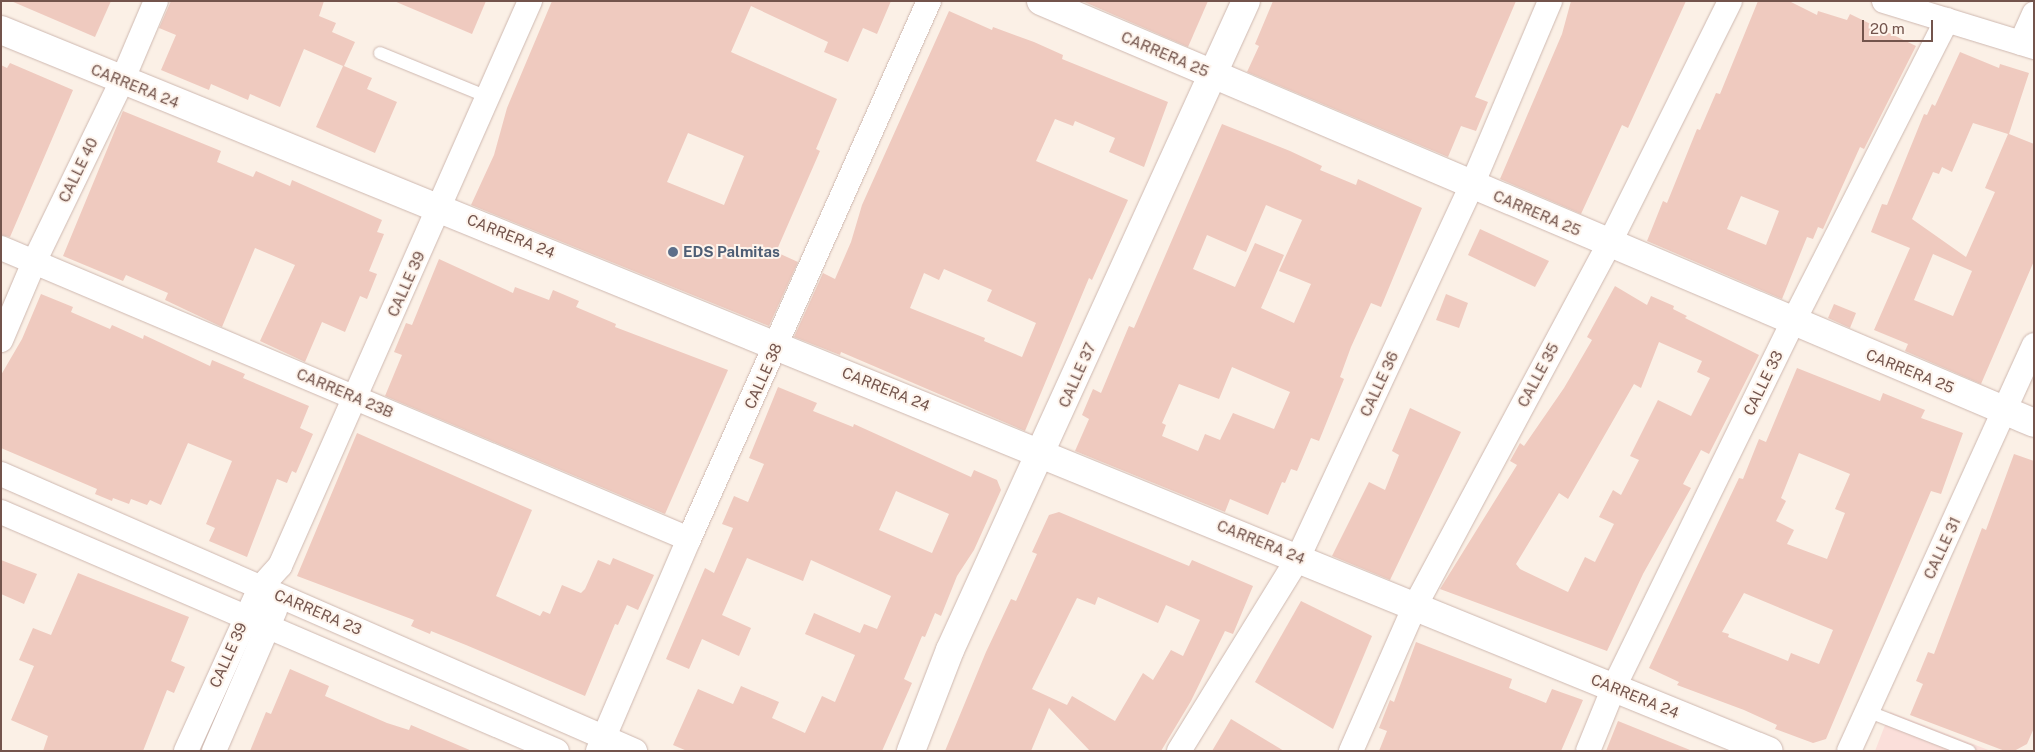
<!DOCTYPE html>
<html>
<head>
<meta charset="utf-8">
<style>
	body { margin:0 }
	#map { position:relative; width:2035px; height:752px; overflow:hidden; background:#fbf0e6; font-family:"Public Sans",sans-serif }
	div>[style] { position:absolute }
	.commercial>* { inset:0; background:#fbdfda }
	.building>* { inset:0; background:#efcabf }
	.roads { filter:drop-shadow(0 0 1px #ceb8b0) drop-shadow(0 0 1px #ceb8b0) }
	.service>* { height:12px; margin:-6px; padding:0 6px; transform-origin:6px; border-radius:6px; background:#fff }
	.minor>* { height:24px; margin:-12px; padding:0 12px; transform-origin:12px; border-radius:12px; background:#fff }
	.tertiary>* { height:28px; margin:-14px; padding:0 14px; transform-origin:14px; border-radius:14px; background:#fff }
	.dots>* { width:14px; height:14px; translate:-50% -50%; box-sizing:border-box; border:2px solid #fef4ec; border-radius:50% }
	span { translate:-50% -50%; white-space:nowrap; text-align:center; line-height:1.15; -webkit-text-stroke:4px #fef4ec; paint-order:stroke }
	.street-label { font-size:15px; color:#73544c }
	.service-label { font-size:15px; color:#4e5e75; font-weight:700 }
	.left { translate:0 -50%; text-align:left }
	.frame { position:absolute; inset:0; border:2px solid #73544c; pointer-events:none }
	.scale { position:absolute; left:1862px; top:20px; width:71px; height:22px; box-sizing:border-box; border:2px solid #73544c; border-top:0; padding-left:6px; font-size:15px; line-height:18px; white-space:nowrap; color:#73544c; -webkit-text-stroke:4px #fef4ec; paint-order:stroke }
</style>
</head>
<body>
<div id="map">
	<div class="commercial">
		<div style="clip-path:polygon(1890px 712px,1991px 751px,1875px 751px)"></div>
	</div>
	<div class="building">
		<div style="clip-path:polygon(11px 1px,111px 1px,95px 37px)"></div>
		<div style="clip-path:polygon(171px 1px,324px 1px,319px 16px,336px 23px,332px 32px,355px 42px,344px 66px,372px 78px,367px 89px,397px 102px,375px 153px,316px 127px,343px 66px,304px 49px,280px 107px,250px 94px,248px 100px,211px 84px,209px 90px,161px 70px,176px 35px,159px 28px)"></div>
		<div style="clip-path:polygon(394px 1px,486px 1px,472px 34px)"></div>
		<div style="clip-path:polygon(evenodd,552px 1px,891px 1px,877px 34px,863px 28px,848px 62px,824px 52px,828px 42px,751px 6px,731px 52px,837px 99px,816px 149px,820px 151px,776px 252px,798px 262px,769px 326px,471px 205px,494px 155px,507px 108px,552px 1px,688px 133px,744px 156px,724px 205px,667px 182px,688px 133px)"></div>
		<div style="clip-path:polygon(1082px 1px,1208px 1px,1188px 47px)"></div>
		<div style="clip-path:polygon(1273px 1px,1516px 1px,1475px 97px,1488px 102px,1476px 131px,1461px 126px,1448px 157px,1247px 72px,1259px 46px,1255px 44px)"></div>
		<div style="clip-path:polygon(1571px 1px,1686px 1px,1628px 128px,1622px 125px,1581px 214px,1500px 179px,1562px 34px)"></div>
		<div style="clip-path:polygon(evenodd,1758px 1px,1789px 1px,1817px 15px,1818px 11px,1847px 20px,1850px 14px,1916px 46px,1864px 149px,1860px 147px,1823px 229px,1818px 227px,1813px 239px,1807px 237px,1782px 299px,1647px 241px,1663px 201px,1667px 203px,1697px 129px,1700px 130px,1716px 93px,1720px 94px,1758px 1px,1741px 196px,1779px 211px,1766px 245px,1727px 229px,1741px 196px)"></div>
		<div style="clip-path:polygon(evenodd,949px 11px,992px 30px,993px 27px,1034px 42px,1063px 55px,1062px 59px,1168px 102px,1144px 167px,1109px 152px,1115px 138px,1075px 121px,1073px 126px,1055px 119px,1036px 161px,1128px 200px,1092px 280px,1089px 278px,1025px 431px,841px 352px,840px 355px,794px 337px,823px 273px,835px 279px,851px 242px,862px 205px,949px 11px,944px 269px,992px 290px,987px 301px,1036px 323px,1022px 357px,984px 341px,985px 338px,910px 308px,924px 273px,939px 280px,944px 269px)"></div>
		<div style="clip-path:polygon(evenodd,1960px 52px,1999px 68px,2000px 64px,2029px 73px,2009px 134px,2034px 144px,2034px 261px,1981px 384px,1905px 351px,1908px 344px,1874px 330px,1910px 248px,1871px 232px,1882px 204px,1887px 205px,1924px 114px,1927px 115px,1932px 104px,1935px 106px,1960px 52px,1973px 123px,2008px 134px,1985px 188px,1995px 192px,1966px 257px,1912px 219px,1933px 172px,1939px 174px,1942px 167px,1952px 172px,1973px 123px,1960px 52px,1933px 254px,1972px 271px,1953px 316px,1914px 300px,1933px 254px)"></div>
		<div style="clip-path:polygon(10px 63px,73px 90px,10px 237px,1px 235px,1px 65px,7px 68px)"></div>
		<div style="clip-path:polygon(123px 111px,221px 151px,217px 162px,253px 177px,256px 171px,290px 186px,292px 180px,382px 220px,377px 232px,384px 234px,369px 271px,377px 274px,367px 299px,360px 296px,345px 332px,322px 322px,305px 362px,260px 341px,295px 265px,255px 248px,222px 327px,165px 300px,168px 293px,126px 275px,123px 281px,63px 256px)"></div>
		<div style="clip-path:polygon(evenodd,1222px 124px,1290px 151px,1322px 166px,1320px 170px,1356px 185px,1358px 179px,1422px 208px,1381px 307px,1371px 303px,1351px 347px,1340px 377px,1344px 379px,1319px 441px,1311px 438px,1297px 471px,1291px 469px,1285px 483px,1282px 482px,1268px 515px,1230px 499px,1225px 512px,1075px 451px,1089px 419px,1082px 415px,1093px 389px,1101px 393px,1129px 326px,1134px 328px,1222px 124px,1266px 205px,1302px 220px,1279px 271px,1311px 284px,1294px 323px,1261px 308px,1284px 255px,1255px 243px,1235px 287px,1193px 269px,1207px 235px,1246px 252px,1266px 205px,1222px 124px,1232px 367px,1290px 392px,1274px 429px,1233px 413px,1220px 440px,1205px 434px,1198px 451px,1162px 436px,1166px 425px,1162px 423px,1179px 384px,1219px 399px,1232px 367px)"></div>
		<div style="clip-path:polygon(1480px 229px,1549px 261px,1535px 287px,1468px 255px)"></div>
		<div style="clip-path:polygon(439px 259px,513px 293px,515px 287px,549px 300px,553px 290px,579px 301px,576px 307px,616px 324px,615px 327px,728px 370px,665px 514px,385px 396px,402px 355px,394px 352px,406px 323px,412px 325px)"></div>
		<div style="clip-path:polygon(evenodd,1615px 286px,1647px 305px,1651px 296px,1674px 306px,1673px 309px,1687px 316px,1685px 318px,1759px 355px,1709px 454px,1701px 450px,1683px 484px,1691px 488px,1643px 574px,1607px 651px,1440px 589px,1517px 465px,1510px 461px,1520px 443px,1524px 446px,1564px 388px,1592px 340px,1587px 337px,1615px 286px,1659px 342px,1702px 361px,1697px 372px,1710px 378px,1691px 416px,1658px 400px,1630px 456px,1639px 460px,1621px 495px,1613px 490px,1599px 517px,1614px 524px,1595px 562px,1585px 557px,1568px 592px,1520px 569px,1516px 564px,1559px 493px,1568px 499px,1634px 384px,1641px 388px,1659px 342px)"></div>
		<div style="clip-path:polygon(41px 294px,73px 307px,71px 312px,110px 329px,112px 325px,143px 339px,144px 335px,210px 366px,212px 360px,245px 374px,243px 378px,309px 406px,300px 428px,313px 434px,296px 473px,292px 471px,287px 483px,277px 479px,247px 557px,209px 541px,215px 528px,206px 524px,232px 461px,188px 443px,161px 505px,150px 500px,147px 505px,131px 499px,129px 504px,113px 498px,112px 501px,95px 494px,97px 489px,1px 448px,1px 375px,22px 339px)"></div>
		<div style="clip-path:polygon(1446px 294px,1468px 303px,1459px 328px,1436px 320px)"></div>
		<div style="clip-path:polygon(1834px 304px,1856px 313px,1850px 328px,1828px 318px)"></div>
		<div style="clip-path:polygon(evenodd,1797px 368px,1880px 401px,1883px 393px,1925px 410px,1921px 418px,1963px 433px,1941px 494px,1931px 491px,1826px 739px,1813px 743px,1775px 729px,1777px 725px,1744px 710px,1677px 685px,1679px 682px,1649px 668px,1739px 478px,1743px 479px,1759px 439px,1766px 442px,1797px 368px,1799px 453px,1850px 474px,1835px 509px,1845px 513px,1827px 559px,1787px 544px,1794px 530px,1776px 521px,1786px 501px,1781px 498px,1799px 453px,1797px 368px,1744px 593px,1833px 630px,1819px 664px,1791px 653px,1788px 661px,1728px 637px,1729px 634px,1722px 632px,1744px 593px)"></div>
		<div style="clip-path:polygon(evenodd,778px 387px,817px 403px,813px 411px,853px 427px,854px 424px,971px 477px,974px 470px,997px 480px,1001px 490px,974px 550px,957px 576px,941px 616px,935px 613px,925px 637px,922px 636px,904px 679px,912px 683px,882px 751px,687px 751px,673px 745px,698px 689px,733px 704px,741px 686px,779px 702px,772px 718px,805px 733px,822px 696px,835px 702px,855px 655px,805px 634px,814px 613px,860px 633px,864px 624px,877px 629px,891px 596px,811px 560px,803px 581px,747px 558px,722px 615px,751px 628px,739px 656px,702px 639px,689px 669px,666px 659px,705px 568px,714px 573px,733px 528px,722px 524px,734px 496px,748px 502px,764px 464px,749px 458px,778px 387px,896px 491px,949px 514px,932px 553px,879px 530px,896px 491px)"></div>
		<div style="clip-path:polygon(1410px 408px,1461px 432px,1390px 580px,1332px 556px,1369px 482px,1385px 490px,1399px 455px,1392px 451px)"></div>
		<div style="clip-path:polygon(357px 433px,532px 510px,496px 596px,540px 616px,543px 611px,550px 614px,562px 585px,581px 593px,585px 589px,598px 560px,610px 565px,613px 558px,654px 575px,638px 610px,627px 605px,618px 625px,615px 624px,585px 696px,466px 645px,431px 631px,430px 634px,411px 626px,414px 620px,297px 576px)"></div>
		<div style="clip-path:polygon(2014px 454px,2034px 461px,2034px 728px,2027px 744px,2014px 751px,2005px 751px,1910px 715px,1923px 684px,1916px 681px,1928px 652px,1934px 654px,1982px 528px,1986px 530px)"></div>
		<div style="clip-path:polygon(evenodd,1059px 512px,1189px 566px,1192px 560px,1253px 586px,1233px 634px,1225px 631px,1191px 701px,1161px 751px,1090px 751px,1049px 708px,1031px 751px,945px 751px,986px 652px,1011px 599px,1016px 601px,1037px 554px,1032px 552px,1049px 515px,1059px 512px,1098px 597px,1158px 623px,1166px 605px,1200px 620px,1183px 656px,1171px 650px,1153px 680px,1143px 673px,1115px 721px,1072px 696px,1067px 705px,1032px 689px,1077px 598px,1095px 605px,1098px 597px)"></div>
		<div style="clip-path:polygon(1px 560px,37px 574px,24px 604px,1px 594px)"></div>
		<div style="clip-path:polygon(78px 573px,189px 617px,171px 661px,185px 667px,174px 693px,167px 690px,143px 751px,43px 751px,48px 736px,11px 720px,34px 666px,19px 660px,33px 628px,51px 635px)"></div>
		<div style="clip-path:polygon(1301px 601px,1372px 636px,1333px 729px,1255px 682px)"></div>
		<div style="clip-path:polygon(1416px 642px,1512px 679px,1509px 688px,1546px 703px,1552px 689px,1583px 700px,1561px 751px,1379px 751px,1387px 731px,1379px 728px,1390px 700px,1394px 702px)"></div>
		<div style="clip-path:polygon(290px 669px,329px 686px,325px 696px,387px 723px,409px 730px,411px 725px,472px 751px,250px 751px,266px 712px,271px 714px)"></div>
		<div style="clip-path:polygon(1231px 719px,1284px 751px,1212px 751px)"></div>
		<div style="clip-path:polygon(1618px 721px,1690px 750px,1689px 751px,1606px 751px)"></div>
	</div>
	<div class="roads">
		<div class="service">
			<div style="left:380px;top:53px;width:117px;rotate:22.2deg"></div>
			<div style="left:1867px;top:711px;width:110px;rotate:21.4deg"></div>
		</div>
		<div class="minor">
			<div style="left:1884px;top:1px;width:157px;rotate:17deg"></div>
			<div style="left:2021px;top:43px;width:32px;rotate:-66deg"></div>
			<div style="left:1px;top:248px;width:747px;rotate:22.93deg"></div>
			<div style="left:1px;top:340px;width:87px;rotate:-67deg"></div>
			<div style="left:35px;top:260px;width:199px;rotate:-64.1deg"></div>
			<div style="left:122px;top:81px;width:87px;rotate:-67deg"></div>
			<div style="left:1px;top:474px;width:692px;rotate:23.6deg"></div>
			<div style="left:1px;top:512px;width:605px;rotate:23.26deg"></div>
			<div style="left:186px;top:751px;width:179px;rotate:-65.6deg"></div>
			<div style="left:260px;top:588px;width:30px;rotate:-48deg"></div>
			<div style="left:280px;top:566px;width:618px;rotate:-66.13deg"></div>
			<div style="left:214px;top:751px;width:154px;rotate:-66.6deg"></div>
			<div style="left:598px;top:751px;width:231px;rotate:-66.8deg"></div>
			<div style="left:689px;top:539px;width:589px;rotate:-65.96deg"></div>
			<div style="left:1179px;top:751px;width:227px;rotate:-58.3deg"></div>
			<div style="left:1298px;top:558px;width:412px;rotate:-65deg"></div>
			<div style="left:1472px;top:185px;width:200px;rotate:-67deg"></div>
			<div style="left:1351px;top:751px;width:158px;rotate:-66.2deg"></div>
			<div style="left:1415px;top:606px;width:411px;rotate:-61.8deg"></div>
			<div style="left:1609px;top:244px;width:271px;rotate:-63.5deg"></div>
			<div style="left:1588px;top:751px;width:69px;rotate:-67.9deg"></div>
			<div style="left:1614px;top:687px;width:407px;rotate:-63.9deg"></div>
			<div style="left:1793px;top:322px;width:339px;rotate:-63deg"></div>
			<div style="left:1849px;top:751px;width:446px;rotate:-65.5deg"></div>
		</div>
		<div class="tertiary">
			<div style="left:1041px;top:1px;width:1079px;rotate:23.02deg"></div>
			<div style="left:1px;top:30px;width:1909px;rotate:22.19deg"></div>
			<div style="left:911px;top:751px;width:108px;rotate:-68.9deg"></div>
			<div style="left:950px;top:650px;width:713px;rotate:-65.48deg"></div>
		</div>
	</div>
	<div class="dots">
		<div style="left:673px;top:252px;background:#5c6f8a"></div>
	</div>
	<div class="street-label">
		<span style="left:1165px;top:54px;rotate:23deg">CARRERA 25</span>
		<span style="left:135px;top:86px;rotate:22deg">CARRERA 24</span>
		<span style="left:78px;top:170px;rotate:-64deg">CALLE 40</span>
		<span style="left:1537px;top:213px;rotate:23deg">CARRERA 25</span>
		<span style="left:511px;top:236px;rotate:22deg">CARRERA 24</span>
		<span style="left:406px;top:284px;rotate:-66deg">CALLE 39</span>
		<span style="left:1910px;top:371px;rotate:22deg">CARRERA 25</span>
		<span style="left:1077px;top:375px;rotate:-66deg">CALLE 37</span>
		<span style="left:1538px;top:375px;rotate:-62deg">CALLE 35</span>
		<span style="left:763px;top:376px;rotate:-66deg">CALLE 38</span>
		<span style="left:1763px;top:383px;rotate:-64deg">CALLE 33</span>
		<span style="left:1379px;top:384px;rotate:-65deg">CALLE 36</span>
		<span style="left:886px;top:389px;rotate:22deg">CARRERA 24</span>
		<span style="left:345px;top:393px;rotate:23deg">CARRERA 23B</span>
		<span style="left:1261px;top:542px;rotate:22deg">CARRERA 24</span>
		<span style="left:1942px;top:548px;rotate:-65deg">CALLE 31</span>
		<span style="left:318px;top:612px;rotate:23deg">CARRERA 23</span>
		<span style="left:228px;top:655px;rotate:-66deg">CALLE 39</span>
		<span style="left:1635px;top:696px;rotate:22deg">CARRERA 24</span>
	</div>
	<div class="service-label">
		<span class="left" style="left:683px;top:252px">EDS Palmitas</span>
	</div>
	<div class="frame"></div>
	<div class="scale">20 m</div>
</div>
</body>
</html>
